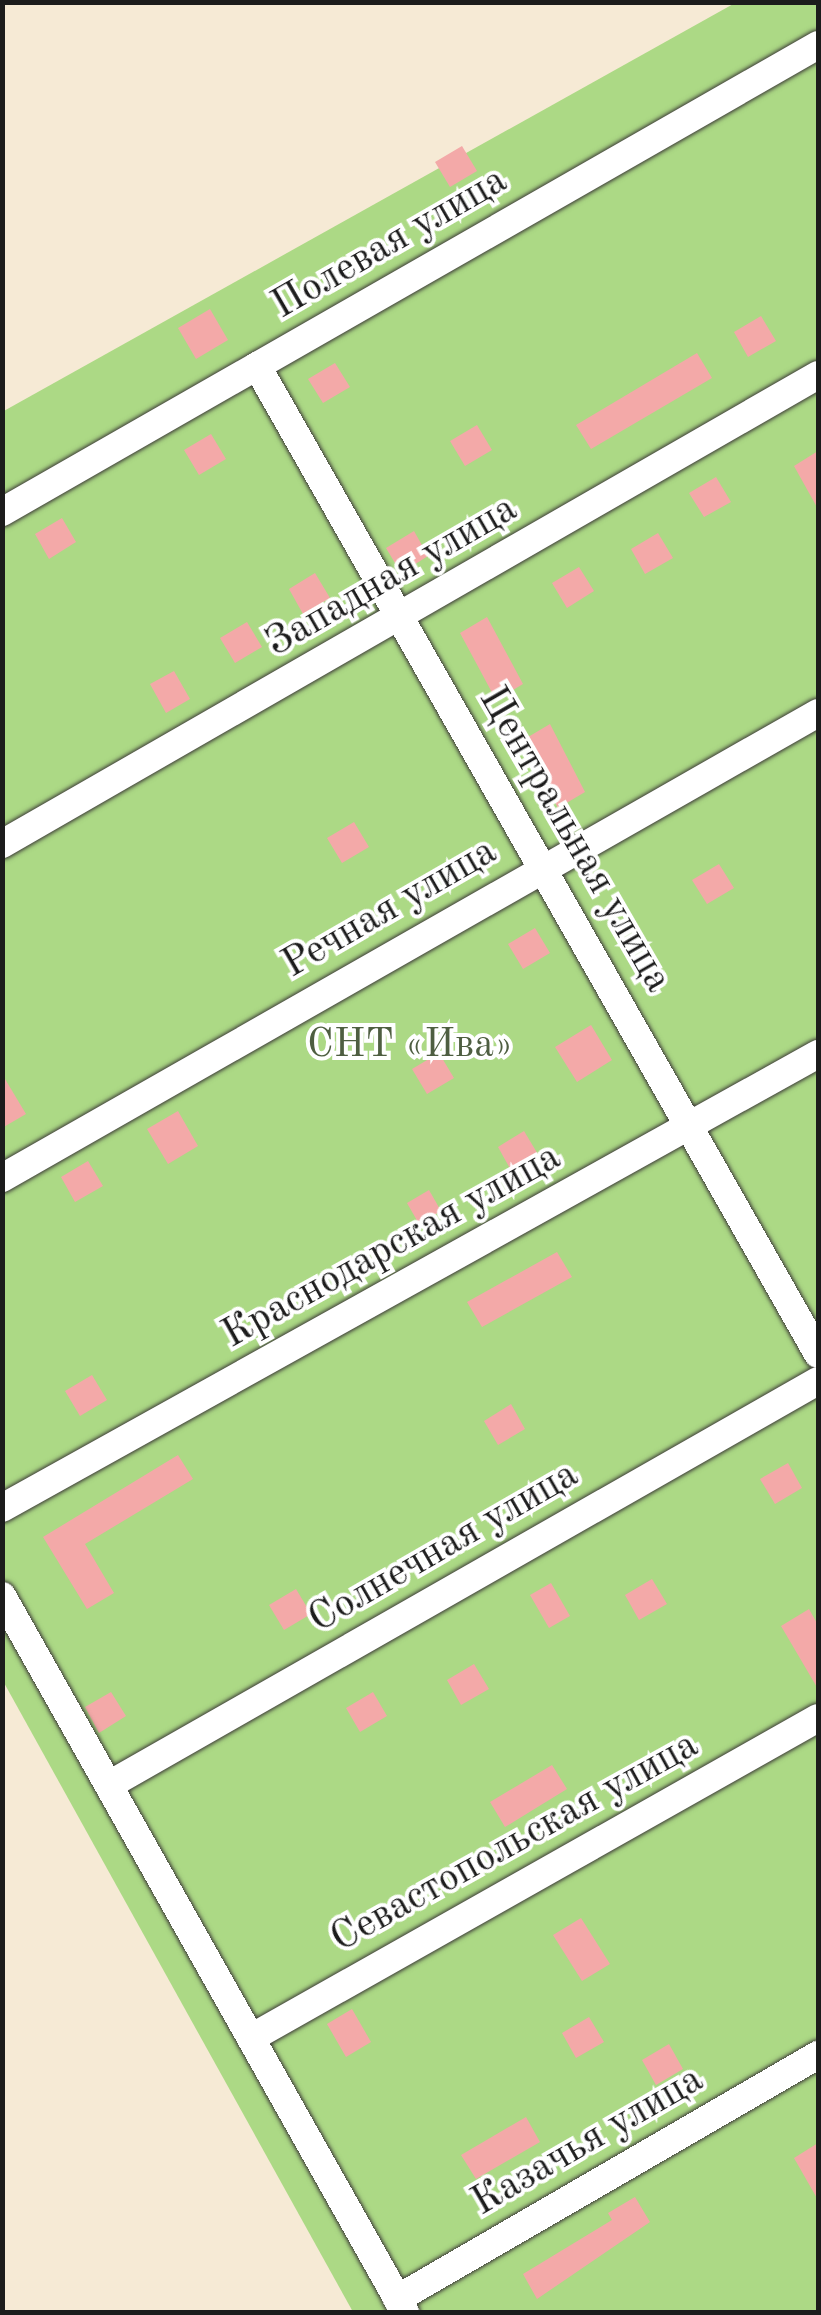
<!DOCTYPE html>
<html>
<head>
<meta charset="utf-8">
<style>
	body { margin:0 }
	#map { position:relative; width:821px; height:2315px; overflow:hidden; background:#f6ead5; font-family:"Old Standard TT",serif }
	div>[style] { position:absolute }
	.green>* { inset:0; background:#acd985 }
	.building>* { inset:0; background:#f3a9a8 }
	.roads { filter:drop-shadow(0 0 2px #3d3b38) drop-shadow(0 0 2px #3d3b38) }
	.minor>* { height:28px; margin:-14px; padding:0 14px; transform-origin:14px; border-radius:14px; background:#fff }
	span { translate:-50% -50%; white-space:nowrap; text-align:center; line-height:1.15; -webkit-text-stroke:8px #fff; paint-order:stroke }
	.street-label { font-size:40px; color:#1c1c1c }
	.park-label { font-size:40px; color:#4e5e41 }
	.frame { position:absolute; inset:0; border:5px solid #1c1c1c; pointer-events:none }
</style>
</head>
<body>
<div id="map">
	<div class="green">
		<div style="clip-path:polygon(735px 3px,818px 3px,818px 2312px,353px 2312px,3px 1681px,2px 412px)"></div>
	</div>
	<div class="building">
		<div style="clip-path:polygon(462px 146px,477px 171px,450px 187px,435px 162px)"></div>
		<div style="clip-path:polygon(210px 309px,228px 340px,196px 359px,178px 328px)"></div>
		<div style="clip-path:polygon(761px 316px,776px 341px,748px 357px,734px 332px)"></div>
		<div style="clip-path:polygon(697px 353px,712px 378px,591px 449px,576px 425px)"></div>
		<div style="clip-path:polygon(335px 363px,350px 387px,323px 403px,308px 379px)"></div>
		<div style="clip-path:polygon(477px 425px,492px 450px,465px 466px,450px 441px)"></div>
		<div style="clip-path:polygon(211px 434px,226px 459px,199px 475px,184px 450px)"></div>
		<div style="clip-path:polygon(818px 451px,818px 509px,794px 466px)"></div>
		<div style="clip-path:polygon(716px 477px,731px 502px,704px 517px,689px 493px)"></div>
		<div style="clip-path:polygon(62px 518px,76px 542px,49px 559px,35px 534px)"></div>
		<div style="clip-path:polygon(414px 531px,428px 556px,401px 573px,386px 548px)"></div>
		<div style="clip-path:polygon(658px 533px,673px 558px,645px 574px,631px 549px)"></div>
		<div style="clip-path:polygon(579px 567px,594px 591px,567px 608px,552px 583px)"></div>
		<div style="clip-path:polygon(315px 573px,330px 598px,303px 614px,289px 589px)"></div>
		<div style="clip-path:polygon(487px 617px,523px 684px,496px 700px,460px 633px)"></div>
		<div style="clip-path:polygon(247px 622px,262px 647px,235px 663px,220px 638px)"></div>
		<div style="clip-path:polygon(174px 671px,190px 699px,166px 713px,150px 684px)"></div>
		<div style="clip-path:polygon(550px 724px,585px 792px,558px 808px,523px 740px)"></div>
		<div style="clip-path:polygon(354px 822px,369px 847px,342px 863px,327px 838px)"></div>
		<div style="clip-path:polygon(719px 864px,734px 888px,707px 904px,692px 880px)"></div>
		<div style="clip-path:polygon(535px 928px,550px 953px,523px 969px,508px 944px)"></div>
		<div style="clip-path:polygon(591px 1025px,612px 1060px,577px 1082px,555px 1047px)"></div>
		<div style="clip-path:polygon(439px 1053px,454px 1078px,427px 1094px,412px 1069px)"></div>
		<div style="clip-path:polygon(2px 1074px,26px 1114px,2px 1128px)"></div>
		<div style="clip-path:polygon(178px 1111px,198px 1146px,168px 1164px,147px 1129px)"></div>
		<div style="clip-path:polygon(524px 1131px,539px 1156px,512px 1172px,498px 1147px)"></div>
		<div style="clip-path:polygon(88px 1161px,103px 1186px,75px 1202px,61px 1177px)"></div>
		<div style="clip-path:polygon(429px 1190px,441px 1211px,419px 1224px,407px 1203px)"></div>
		<div style="clip-path:polygon(557px 1252px,572px 1277px,482px 1327px,467px 1302px)"></div>
		<div style="clip-path:polygon(92px 1375px,107px 1400px,80px 1416px,65px 1391px)"></div>
		<div style="clip-path:polygon(511px 1404px,525px 1429px,498px 1445px,484px 1421px)"></div>
		<div style="clip-path:polygon(178px 1455px,193px 1479px,85px 1544px,114px 1593px,87px 1609px,43px 1537px)"></div>
		<div style="clip-path:polygon(788px 1463px,802px 1488px,775px 1504px,760px 1479px)"></div>
		<div style="clip-path:polygon(652px 1579px,667px 1604px,639px 1620px,625px 1595px)"></div>
		<div style="clip-path:polygon(551px 1583px,570px 1616px,549px 1628px,530px 1595px)"></div>
		<div style="clip-path:polygon(296px 1589px,311px 1614px,284px 1630px,269px 1605px)"></div>
		<div style="clip-path:polygon(809px 1609px,818px 1625px,818px 1689px,781px 1626px)"></div>
		<div style="clip-path:polygon(474px 1664px,489px 1689px,461px 1705px,447px 1680px)"></div>
		<div style="clip-path:polygon(111px 1692px,126px 1716px,99px 1733px,85px 1707px)"></div>
		<div style="clip-path:polygon(373px 1692px,387px 1716px,360px 1732px,346px 1708px)"></div>
		<div style="clip-path:polygon(552px 1765px,567px 1789px,505px 1827px,490px 1802px)"></div>
		<div style="clip-path:polygon(581px 1918px,610px 1964px,582px 1981px,553px 1935px)"></div>
		<div style="clip-path:polygon(352px 2009px,371px 2042px,346px 2057px,327px 2024px)"></div>
		<div style="clip-path:polygon(589px 2017px,604px 2042px,576px 2058px,562px 2033px)"></div>
		<div style="clip-path:polygon(669px 2044px,683px 2069px,656px 2085px,642px 2060px)"></div>
		<div style="clip-path:polygon(526px 2117px,540px 2142px,476px 2179px,461px 2155px)"></div>
		<div style="clip-path:polygon(818px 2143px,818px 2200px,794px 2158px)"></div>
		<div style="clip-path:polygon(635px 2197px,650px 2222px,537px 2299px,523px 2274px,612px 2220px,608px 2213px)"></div>
	</div>
	<div class="roads">
		<div class="minor">
			<div style="left:257px;top:366px;width:1136px;rotate:60.41deg"></div>
			<div style="left:2px;top:512px;width:940px;rotate:-29.78deg"></div>
			<div style="left:2px;top:844px;width:941px;rotate:-29.89deg"></div>
			<div style="left:2px;top:1178px;width:939px;rotate:-29.68deg"></div>
			<div style="left:2px;top:1508px;width:934px;rotate:-29.09deg"></div>
			<div style="left:2px;top:1596px;width:822px;rotate:60.63deg"></div>
			<div style="left:109px;top:1785px;width:816px;rotate:-29.68deg"></div>
			<div style="left:251px;top:2038px;width:651px;rotate:-29.44deg"></div>
			<div style="left:397px;top:2299px;width:487px;rotate:-30.1deg"></div>
		</div>
	</div>
	<div class="street-label">
		<span style="left:390px;top:244px;rotate:-30deg">Полевая улица</span>
		<span style="left:392px;top:577px;rotate:-30deg">Западная улица</span>
		<span style="left:574px;top:840px;rotate:60deg">Центральная улица</span>
		<span style="left:390px;top:909px;rotate:-30deg">Речная улица</span>
		<span style="left:392px;top:1247px;rotate:-29deg">Краснодарская улица</span>
		<span style="left:444px;top:1548px;rotate:-30deg">Солнечная улица</span>
		<span style="left:515px;top:1843px;rotate:-29deg">Севастопольская улица</span>
		<span style="left:588px;top:2142px;rotate:-30deg">Казачья улица</span>
	</div>
	<div class="park-label">
		<span style="left:410px;top:1046px">СНТ «Ива»</span>
	</div>
	<div class="frame"></div>
</div>
</body>
</html>
